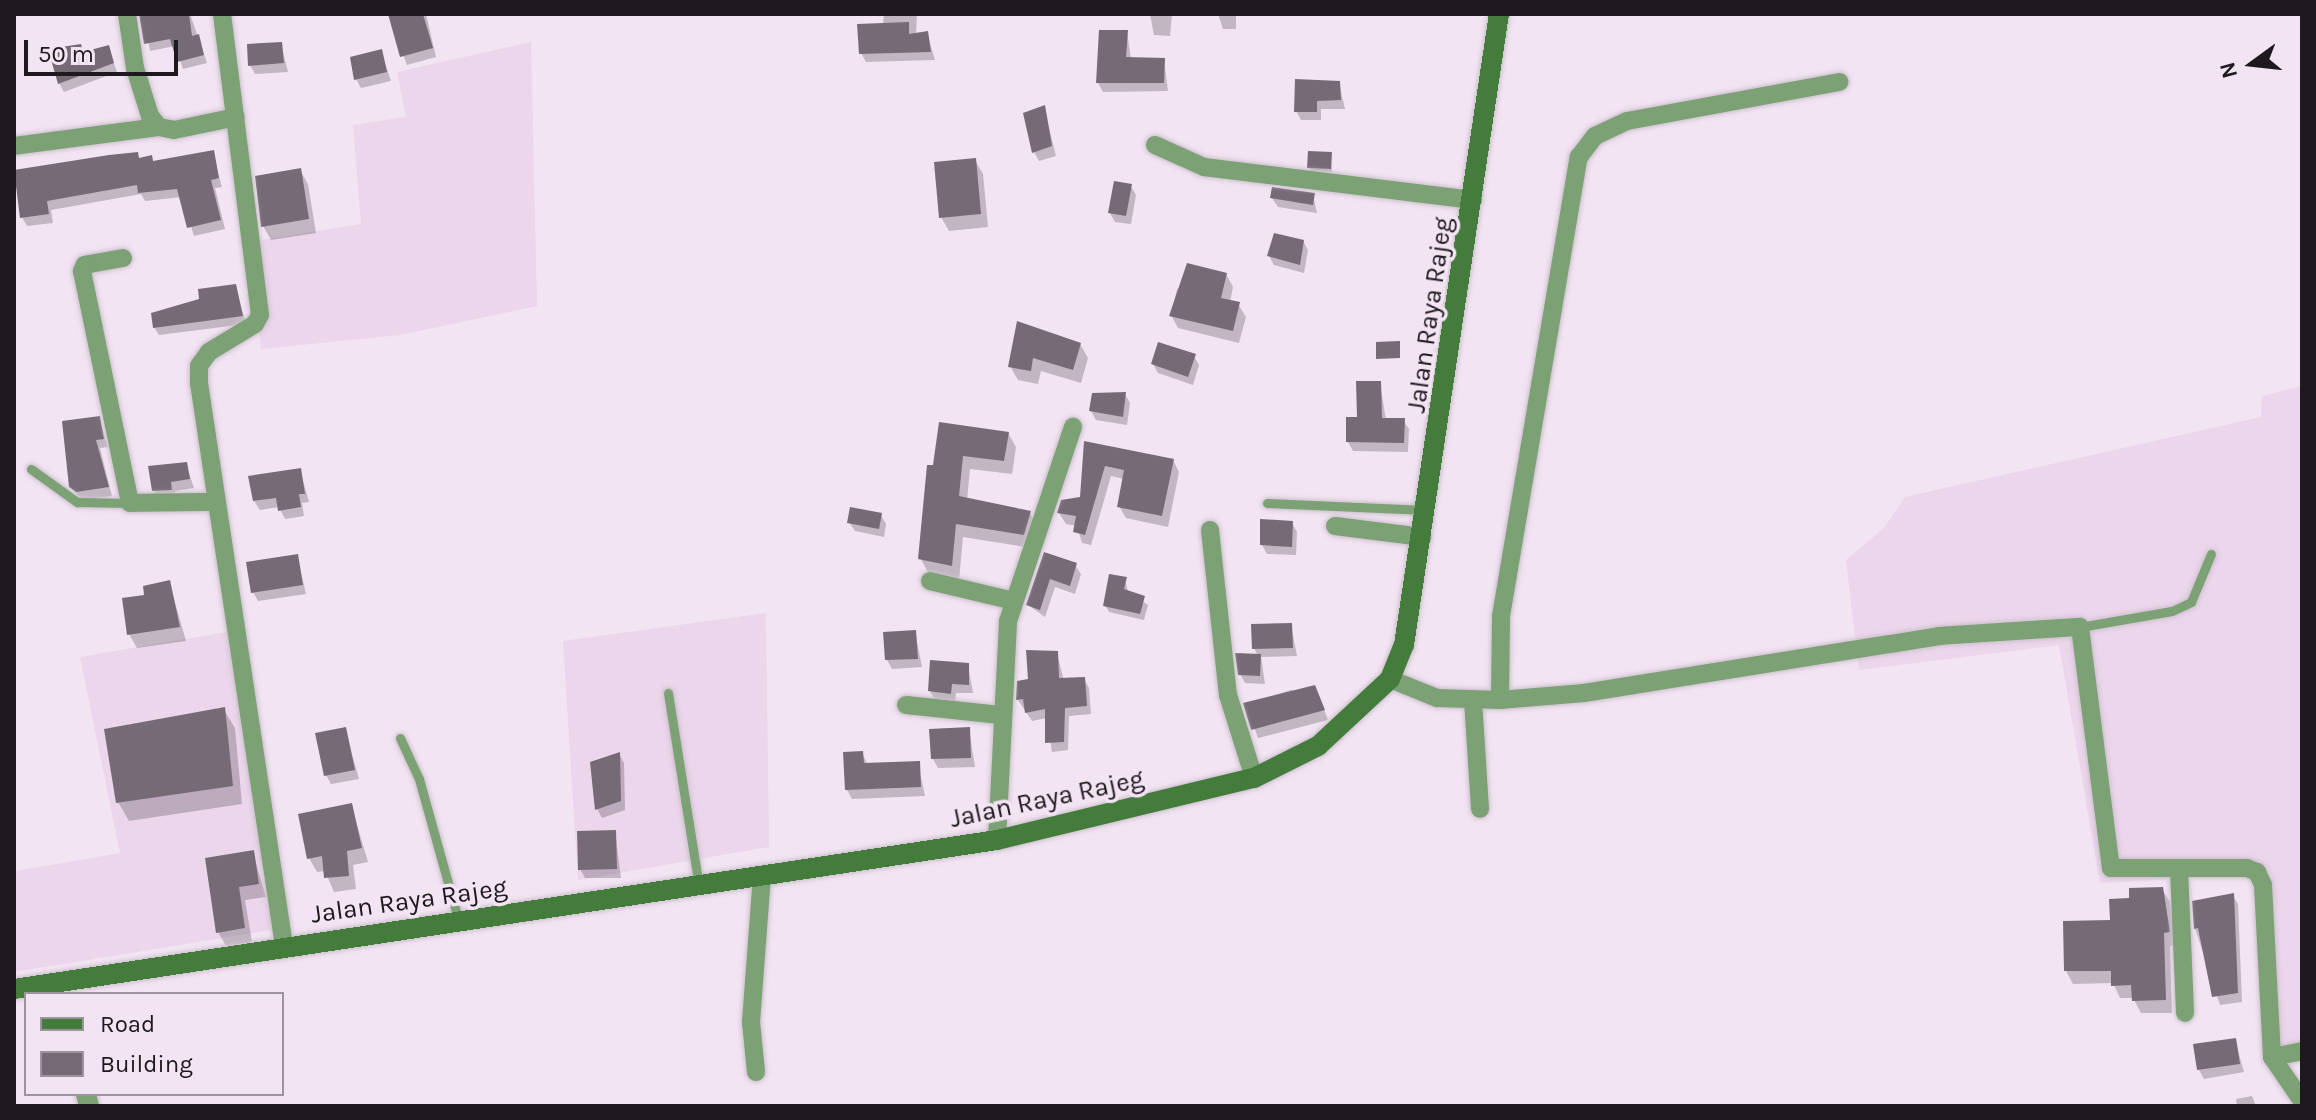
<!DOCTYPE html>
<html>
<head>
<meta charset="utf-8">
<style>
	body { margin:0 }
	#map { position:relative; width:2316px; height:1120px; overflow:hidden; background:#f2e4f2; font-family:Karla,sans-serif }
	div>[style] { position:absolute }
	.built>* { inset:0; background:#ebd6eb }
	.shadow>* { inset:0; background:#0003 }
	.building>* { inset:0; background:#776a77 }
	.roads { filter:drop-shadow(0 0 2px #ccbfcc) drop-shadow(0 0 2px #ccbfcc) }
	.service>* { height:9px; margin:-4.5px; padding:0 4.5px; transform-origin:4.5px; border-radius:4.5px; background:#7ba175 }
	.minor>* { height:18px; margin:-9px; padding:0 9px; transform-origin:9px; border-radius:9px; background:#7ba175 }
	.tertiary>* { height:20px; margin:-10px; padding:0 10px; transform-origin:10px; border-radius:10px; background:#7ba175 }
	.secondary>* { height:20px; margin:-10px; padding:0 10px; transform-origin:10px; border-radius:10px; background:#447c3c }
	span { translate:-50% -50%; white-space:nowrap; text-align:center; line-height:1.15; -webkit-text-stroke:7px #f2e4f2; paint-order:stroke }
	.street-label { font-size:26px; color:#1e191e }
	.frame { position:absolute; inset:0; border:16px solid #1e191e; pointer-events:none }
	.legend { position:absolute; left:24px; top:992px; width:260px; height:104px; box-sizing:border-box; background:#f2e4f2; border:2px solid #9d939d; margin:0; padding:10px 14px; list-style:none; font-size:24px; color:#1e191e }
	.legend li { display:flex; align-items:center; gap:16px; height:40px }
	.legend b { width:40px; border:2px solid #9d939d }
	.north { position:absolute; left:2212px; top:24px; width:80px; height:80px; -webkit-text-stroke:6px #f2e4f2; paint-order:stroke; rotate:255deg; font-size:22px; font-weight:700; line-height:32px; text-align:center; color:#1e191e }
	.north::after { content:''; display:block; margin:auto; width:28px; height:36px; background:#1e191e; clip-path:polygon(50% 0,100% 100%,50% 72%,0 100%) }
	.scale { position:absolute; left:24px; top:40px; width:154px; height:36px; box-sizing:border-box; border:4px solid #1e191e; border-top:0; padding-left:10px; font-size:24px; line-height:28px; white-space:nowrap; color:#1e191e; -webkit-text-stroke:6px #f2e4f2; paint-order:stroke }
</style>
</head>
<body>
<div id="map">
	<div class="built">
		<div style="clip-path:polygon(531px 42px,537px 306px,400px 335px,261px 349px,250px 242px,361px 224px,353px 125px,406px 117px,397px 72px)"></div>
		<div style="clip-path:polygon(2302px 386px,2302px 1056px,2280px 1060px,2267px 873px,2100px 883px,2059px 645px,1859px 670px,1846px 560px,1884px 528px,1905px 497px,2261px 417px,2262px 396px)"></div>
		<div style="clip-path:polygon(766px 613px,769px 847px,578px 880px,563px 641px)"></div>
		<div style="clip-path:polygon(232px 631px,277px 929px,14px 972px,14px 864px,16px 871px,120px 853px,80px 657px)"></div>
	</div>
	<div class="shadow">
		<div style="clip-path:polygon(143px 14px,190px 14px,207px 63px,183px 69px,175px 46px,150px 51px)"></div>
		<div style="clip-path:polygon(388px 14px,426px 14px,436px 57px,407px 65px)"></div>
		<div style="clip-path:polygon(884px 14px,917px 14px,916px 35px,927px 33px,935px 60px,866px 62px,861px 53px,883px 24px)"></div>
		<div style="clip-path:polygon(1150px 14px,1172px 14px,1170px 36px,1154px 35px)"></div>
		<div style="clip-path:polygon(1218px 14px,1236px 14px,1236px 29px,1223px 29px)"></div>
		<div style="clip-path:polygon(1127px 32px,1131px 59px,1164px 60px,1168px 91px,1103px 92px,1098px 83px)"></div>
		<div style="clip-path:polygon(281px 44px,288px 72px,255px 74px,250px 65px)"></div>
		<div style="clip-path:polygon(80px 46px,84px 54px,108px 47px,117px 72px,64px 92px,59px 83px)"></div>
		<div style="clip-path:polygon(381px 51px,391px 81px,361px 88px,356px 79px)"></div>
		<div style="clip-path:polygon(1339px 83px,1345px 109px,1321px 109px,1321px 120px,1301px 120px,1296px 111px)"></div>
		<div style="clip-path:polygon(1044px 107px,1056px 156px,1039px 161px,1034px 152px)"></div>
		<div style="clip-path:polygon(212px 153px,222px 187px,215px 188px,225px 229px,194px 236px,182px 197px,145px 201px,141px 194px,51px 210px,53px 223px,27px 226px,22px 217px,16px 172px,151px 157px,154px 163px)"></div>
		<div style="clip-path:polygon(1331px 154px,1332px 172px,1311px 171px,1309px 167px)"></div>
		<div style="clip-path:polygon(975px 160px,983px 174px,988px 227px,949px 231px,941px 217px)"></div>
		<div style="clip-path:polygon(300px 170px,308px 184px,316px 233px,271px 240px,263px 226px)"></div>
		<div style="clip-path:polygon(1131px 186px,1136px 195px,1131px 224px,1115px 222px,1110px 213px)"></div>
		<div style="clip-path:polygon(1313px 195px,1317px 213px,1278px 207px,1272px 198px)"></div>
		<div style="clip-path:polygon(1303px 241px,1308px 250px,1304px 273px,1274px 265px,1269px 256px)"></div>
		<div style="clip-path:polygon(1226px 274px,1233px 287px,1230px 302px,1238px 304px,1246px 317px,1239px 343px,1178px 328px,1171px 315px,1177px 289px)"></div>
		<div style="clip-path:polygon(235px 286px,246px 324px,159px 335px,154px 327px)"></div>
		<div style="clip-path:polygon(1018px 323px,1080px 344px,1088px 358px,1081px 383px,1041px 371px,1038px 384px,1018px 380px,1010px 366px)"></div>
		<div style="clip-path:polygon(1194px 356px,1199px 365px,1193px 385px,1158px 373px,1153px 364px)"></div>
		<div style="clip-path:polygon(1380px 383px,1386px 420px,1403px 420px,1409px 429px,1408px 452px,1353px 451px,1348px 442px)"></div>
		<div style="clip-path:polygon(1125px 394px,1130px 403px,1127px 425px,1096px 420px,1091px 411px)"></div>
		<div style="clip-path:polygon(99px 418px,108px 447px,100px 448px,112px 496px,82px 500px,71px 487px)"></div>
		<div style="clip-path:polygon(1008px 433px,1016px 447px,1012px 474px,970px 469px,967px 500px,1030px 513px,1038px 527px,1032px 548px,963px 537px,959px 580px,928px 572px,920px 558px,935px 467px)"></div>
		<div style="clip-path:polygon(1086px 444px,1173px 460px,1179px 472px,1168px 527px,1126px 518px,1119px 506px,1124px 479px,1111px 476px,1091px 545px,1082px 543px,1077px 526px,1066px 524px,1059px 513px,1082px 499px)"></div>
		<div style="clip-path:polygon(186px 464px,194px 488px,175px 491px,176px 499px,159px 499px,154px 490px)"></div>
		<div style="clip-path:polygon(300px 470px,309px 502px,302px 503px,304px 516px,285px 519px,279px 507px,260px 510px,254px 501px)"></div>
		<div style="clip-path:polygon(881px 515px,886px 524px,884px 537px,855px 531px,849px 522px)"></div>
		<div style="clip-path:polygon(1292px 523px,1297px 532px,1296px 555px,1267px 554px,1262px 545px)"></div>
		<div style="clip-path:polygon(1045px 555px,1075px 565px,1081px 574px,1075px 594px,1055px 587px,1045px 617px,1028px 605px)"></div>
		<div style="clip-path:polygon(297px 556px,306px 594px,258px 601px,253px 592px)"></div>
		<div style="clip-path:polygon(1125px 579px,1128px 592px,1148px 605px,1144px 620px,1109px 612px,1105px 605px)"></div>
		<div style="clip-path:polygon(169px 582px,186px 641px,137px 648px,129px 634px,147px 597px)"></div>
		<div style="clip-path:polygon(1291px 625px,1297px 656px,1261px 657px,1265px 684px,1245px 683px,1240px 674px,1258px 656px,1254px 648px)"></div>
		<div style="clip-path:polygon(915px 632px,922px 667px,892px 669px,887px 660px)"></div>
		<div style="clip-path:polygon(1057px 653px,1064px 681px,1084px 679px,1089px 688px,1091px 714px,1069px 716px,1068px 750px,1052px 752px,1047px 718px,1032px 721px,1018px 700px)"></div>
		<div style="clip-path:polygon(968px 665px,973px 693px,956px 693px,955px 702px,935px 700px,930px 691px)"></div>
		<div style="clip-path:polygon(1291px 690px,1319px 696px,1328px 720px,1258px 738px,1246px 705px)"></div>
		<div style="clip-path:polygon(224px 710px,235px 728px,242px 804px,129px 821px,118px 802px)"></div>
		<div style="clip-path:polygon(345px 729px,359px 779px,331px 784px,326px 775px)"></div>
		<div style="clip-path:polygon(969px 729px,975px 767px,938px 768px,933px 759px)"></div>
		<div style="clip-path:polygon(862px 753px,868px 765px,918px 763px,925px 796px,852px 799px,847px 790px)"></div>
		<div style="clip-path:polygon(619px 754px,624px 763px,625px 810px,602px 818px,597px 809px)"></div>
		<div style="clip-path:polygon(351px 805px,368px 862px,353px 865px,356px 889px,334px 892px,325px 871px,317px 872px,309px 858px)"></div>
		<div style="clip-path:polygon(615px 832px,621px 878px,585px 878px,580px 869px)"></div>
		<div style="clip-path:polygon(253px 853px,266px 897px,245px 900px,252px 942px,226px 946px,218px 932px)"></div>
		<div style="clip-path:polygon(2162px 889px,2170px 902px,2176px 945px,2170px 946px,2172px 1013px,2141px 1013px,2133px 998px,2120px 998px,2113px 983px,2073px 984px,2066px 971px,2131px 900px)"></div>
		<div style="clip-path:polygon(2233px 896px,2238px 904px,2242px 1002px,2220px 1005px,2195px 928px)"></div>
		<div style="clip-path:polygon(2235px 1040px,2244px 1072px,2204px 1079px,2199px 1070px)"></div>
		<div style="clip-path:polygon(2252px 1096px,2256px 1106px,2237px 1106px,2236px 1099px)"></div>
	</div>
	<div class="building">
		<div style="clip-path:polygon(139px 14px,189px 14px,192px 36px,199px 34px,204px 55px,177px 62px,170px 39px,144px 44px)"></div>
		<div style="clip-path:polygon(388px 14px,423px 14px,433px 48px,400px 57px)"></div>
		<div style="clip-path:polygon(909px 22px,909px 34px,928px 31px,931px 52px,859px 54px,857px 24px)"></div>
		<div style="clip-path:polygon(1099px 30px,1128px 30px,1126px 57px,1165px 58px,1164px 83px,1096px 83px)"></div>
		<div style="clip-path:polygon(282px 42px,284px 63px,248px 66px,247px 44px)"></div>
		<div style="clip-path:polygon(81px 44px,83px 52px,109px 45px,114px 63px,58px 84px,48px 49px)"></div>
		<div style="clip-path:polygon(382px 49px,387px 72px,354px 80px,350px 57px)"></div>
		<div style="clip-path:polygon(1295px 79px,1340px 81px,1341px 100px,1317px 101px,1317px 112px,1294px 112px)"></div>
		<div style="clip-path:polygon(1045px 105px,1052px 146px,1032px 153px,1023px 113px)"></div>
		<div style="clip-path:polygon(214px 150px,219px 178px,211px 180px,221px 220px,187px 228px,177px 189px,138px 193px,137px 185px,47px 201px,49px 214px,20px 218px,14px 170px,109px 155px,138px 152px,139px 158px,152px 155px,153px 161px)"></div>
		<div style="clip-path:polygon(1308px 151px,1332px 152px,1331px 169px,1307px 168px)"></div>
		<div style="clip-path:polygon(976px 158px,981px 214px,939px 218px,934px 162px)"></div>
		<div style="clip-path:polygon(301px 168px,309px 219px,261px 227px,255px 176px)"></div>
		<div style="clip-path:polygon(1114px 181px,1132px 184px,1126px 216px,1108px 213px)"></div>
		<div style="clip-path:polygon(1272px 187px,1315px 193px,1313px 205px,1270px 198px)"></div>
		<div style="clip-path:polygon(1274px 233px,1304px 240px,1300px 265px,1267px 256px)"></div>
		<div style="clip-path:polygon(1187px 263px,1227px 273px,1221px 298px,1240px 302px,1233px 331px,1169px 316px)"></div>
		<div style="clip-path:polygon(236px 284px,243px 316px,153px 328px,151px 313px,199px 299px,198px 289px)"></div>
		<div style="clip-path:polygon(1017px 321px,1081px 343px,1073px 370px,1033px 358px,1031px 371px,1008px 367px)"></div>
		<div style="clip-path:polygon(1400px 341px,1400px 358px,1376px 359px,1376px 342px)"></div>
		<div style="clip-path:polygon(1158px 342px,1196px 354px,1188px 377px,1151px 364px)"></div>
		<div style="clip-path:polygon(1356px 381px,1381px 381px,1382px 418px,1405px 418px,1404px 443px,1346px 442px,1346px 417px,1357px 417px)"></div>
		<div style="clip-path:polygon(1126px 392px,1123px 417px,1089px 411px,1092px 393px)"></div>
		<div style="clip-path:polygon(100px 416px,104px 439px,96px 440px,109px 487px,76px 492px,69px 487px,62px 421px)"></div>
		<div style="clip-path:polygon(939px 422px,1009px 432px,1004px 461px,963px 456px,959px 496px,1031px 511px,1024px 535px,956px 524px,952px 566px,918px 559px,927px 465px,933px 465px)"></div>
		<div style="clip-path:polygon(1084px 441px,1174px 459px,1162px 516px,1117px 507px,1124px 470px,1105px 466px,1085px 535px,1073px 532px,1076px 516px,1057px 513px,1061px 500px,1080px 497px)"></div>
		<div style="clip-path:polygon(187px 462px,190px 479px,171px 482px,172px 490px,152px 491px,148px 466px)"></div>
		<div style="clip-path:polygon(301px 468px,305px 494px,299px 494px,301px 507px,278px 511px,276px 498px,253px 501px,248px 476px)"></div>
		<div style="clip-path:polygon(850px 507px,882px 513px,879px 529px,847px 523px)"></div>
		<div style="clip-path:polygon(1260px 519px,1293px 521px,1292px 547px,1260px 545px)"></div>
		<div style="clip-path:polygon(1044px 552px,1077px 563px,1070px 586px,1050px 579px,1040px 610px,1026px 605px)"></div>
		<div style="clip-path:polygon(298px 554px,303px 585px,251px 593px,246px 562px)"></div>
		<div style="clip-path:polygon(1109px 574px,1127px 577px,1124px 589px,1145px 596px,1140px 614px,1103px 606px)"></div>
		<div style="clip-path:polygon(170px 580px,180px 627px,127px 635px,122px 598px,144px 595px,143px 586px)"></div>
		<div style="clip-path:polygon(1292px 623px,1293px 648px,1252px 649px,1251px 624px)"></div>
		<div style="clip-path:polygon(916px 630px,918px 659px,885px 660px,883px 632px)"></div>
		<div style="clip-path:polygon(1026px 650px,1058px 651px,1059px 678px,1085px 677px,1087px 706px,1065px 708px,1064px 742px,1045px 743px,1045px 709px,1025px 713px,1023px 699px,1016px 700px,1017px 681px,1028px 679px)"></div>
		<div style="clip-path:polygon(1235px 653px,1261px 654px,1260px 676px,1238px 675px)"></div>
		<div style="clip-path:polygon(930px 660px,969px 663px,969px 685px,952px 684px,951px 694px,928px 691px)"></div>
		<div style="clip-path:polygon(1315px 685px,1325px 710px,1251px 730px,1243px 703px)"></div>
		<div style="clip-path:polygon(225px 707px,233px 786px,116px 803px,104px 729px)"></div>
		<div style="clip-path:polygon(346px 727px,355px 770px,324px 776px,315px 733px)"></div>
		<div style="clip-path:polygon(970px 727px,971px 758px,931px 759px,929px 729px)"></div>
		<div style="clip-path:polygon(863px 751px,864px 763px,920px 761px,921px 787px,845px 790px,843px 752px)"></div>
		<div style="clip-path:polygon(620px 752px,621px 801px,595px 810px,590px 762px)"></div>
		<div style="clip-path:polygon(352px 803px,362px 848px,347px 851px,349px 876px,324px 878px,322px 856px,307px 859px,298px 814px)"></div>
		<div style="clip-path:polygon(616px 830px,617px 869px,578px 870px,577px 831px)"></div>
		<div style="clip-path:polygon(254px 850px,259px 884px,239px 887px,245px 928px,216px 933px,205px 858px)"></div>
		<div style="clip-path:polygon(2163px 887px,2170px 932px,2164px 933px,2166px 1000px,2132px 1001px,2131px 985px,2111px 986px,2111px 971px,2064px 971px,2063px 921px,2110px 920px,2109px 899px,2129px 898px,2129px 888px)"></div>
		<div style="clip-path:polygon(2234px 893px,2238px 993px,2212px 997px,2198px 928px,2194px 929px,2192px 901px)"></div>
		<div style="clip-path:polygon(2236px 1038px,2240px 1064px,2197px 1070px,2193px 1044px)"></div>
	</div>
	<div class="roads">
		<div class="service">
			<div style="left:31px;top:469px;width:57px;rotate:35.7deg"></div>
			<div style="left:77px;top:502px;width:53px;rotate:1.1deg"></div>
			<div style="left:1267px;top:503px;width:159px;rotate:2.5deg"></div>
			<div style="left:2080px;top:627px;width:93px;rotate:-9.9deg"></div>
			<div style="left:2172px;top:611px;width:21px;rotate:-25deg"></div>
			<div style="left:2191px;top:602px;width:52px;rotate:-67.4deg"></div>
			<div style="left:668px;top:693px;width:196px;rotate:80.9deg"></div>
			<div style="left:400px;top:738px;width:45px;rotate:65.1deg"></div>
			<div style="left:419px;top:779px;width:145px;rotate:74.4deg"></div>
		</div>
		<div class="minor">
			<div style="left:127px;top:14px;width:55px;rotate:81.6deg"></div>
			<div style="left:135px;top:68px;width:50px;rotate:72.6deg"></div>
			<div style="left:150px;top:116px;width:14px;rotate:51deg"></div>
			<div style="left:159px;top:127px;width:15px;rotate:11deg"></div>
			<div style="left:174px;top:130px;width:63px;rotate:-11.8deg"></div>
			<div style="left:222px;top:14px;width:303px;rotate:82.8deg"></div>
			<div style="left:260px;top:315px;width:10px;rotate:119deg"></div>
			<div style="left:255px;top:324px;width:54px;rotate:148.7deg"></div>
			<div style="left:209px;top:352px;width:17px;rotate:126deg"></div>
			<div style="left:199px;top:366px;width:17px;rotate:90deg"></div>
			<div style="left:199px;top:383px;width:569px;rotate:81.41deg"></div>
			<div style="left:1155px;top:145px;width:54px;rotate:24.2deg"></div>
			<div style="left:1204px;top:167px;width:271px;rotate:7deg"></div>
			<div style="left:14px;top:146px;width:146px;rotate:-7.5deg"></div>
			<div style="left:123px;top:258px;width:39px;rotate:170deg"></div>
			<div style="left:85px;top:265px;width:7px;rotate:117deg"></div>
			<div style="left:82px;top:271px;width:237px;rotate:78.3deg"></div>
			<div style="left:130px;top:503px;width:85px;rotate:-0.7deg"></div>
			<div style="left:1335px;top:526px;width:88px;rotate:7.2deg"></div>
			<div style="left:1210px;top:530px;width:166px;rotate:83.8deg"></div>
			<div style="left:1228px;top:695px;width:87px;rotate:72.6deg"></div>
			<div style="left:930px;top:581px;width:86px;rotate:13.4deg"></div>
			<div style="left:1390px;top:679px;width:51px;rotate:22deg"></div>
			<div style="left:1437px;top:698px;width:63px;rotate:1.8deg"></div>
			<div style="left:1500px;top:700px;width:84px;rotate:-4.8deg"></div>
			<div style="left:1584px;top:693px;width:360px;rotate:-9.1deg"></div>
			<div style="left:1939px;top:636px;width:141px;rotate:-3.7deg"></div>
			<div style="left:2080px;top:627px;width:243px;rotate:82.7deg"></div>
			<div style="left:2111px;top:868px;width:136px"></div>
			<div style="left:2247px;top:868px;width:11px;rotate:22deg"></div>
			<div style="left:2257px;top:872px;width:14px;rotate:65deg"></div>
			<div style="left:2263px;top:885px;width:172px;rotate:87deg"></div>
			<div style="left:2272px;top:1057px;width:53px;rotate:55.7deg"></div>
			<div style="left:1473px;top:700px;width:109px;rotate:86.3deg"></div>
			<div style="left:1500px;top:700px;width:84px;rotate:-89.3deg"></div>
			<div style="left:1501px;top:616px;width:466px;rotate:-80.4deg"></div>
			<div style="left:1579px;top:157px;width:26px;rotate:-53deg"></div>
			<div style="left:1595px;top:136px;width:35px;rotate:-25deg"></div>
			<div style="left:1627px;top:121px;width:216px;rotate:-10.4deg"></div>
			<div style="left:906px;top:705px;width:95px;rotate:6.1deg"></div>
			<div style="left:997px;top:840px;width:219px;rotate:-87.1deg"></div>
			<div style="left:1008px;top:621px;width:205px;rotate:-71.5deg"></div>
			<div style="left:2179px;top:869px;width:144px;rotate:87.6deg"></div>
			<div style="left:2272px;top:1057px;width:31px;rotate:-11deg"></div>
			<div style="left:756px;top:1072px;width:50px;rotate:-95.7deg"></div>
			<div style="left:751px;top:1022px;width:145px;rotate:-85.7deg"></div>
		</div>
		<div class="tertiary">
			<div style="left:86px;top:1094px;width:12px;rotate:76deg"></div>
		</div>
		<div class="secondary">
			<div style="left:14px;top:989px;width:994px;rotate:-8.62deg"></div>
			<div style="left:997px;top:840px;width:264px;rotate:-13.6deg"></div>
			<div style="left:1254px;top:778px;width:72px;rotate:-26.6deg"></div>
			<div style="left:1318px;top:746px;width:98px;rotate:-42.9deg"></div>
			<div style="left:1390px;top:679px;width:37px;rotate:-68deg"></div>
			<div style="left:1404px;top:645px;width:638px;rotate:-81.44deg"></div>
		</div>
	</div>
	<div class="street-label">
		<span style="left:1430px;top:315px;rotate:-82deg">Jalan Raya Rajeg</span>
		<span style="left:1047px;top:799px;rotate:-12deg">Jalan Raya Rajeg</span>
		<span style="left:409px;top:901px;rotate:-8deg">Jalan Raya Rajeg</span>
	</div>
	<div class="frame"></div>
	<ul class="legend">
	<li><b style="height:10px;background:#447c3c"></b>Road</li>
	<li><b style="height:22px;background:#776a77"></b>Building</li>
	</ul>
	<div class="north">N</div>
	<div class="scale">50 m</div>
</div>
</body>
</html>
